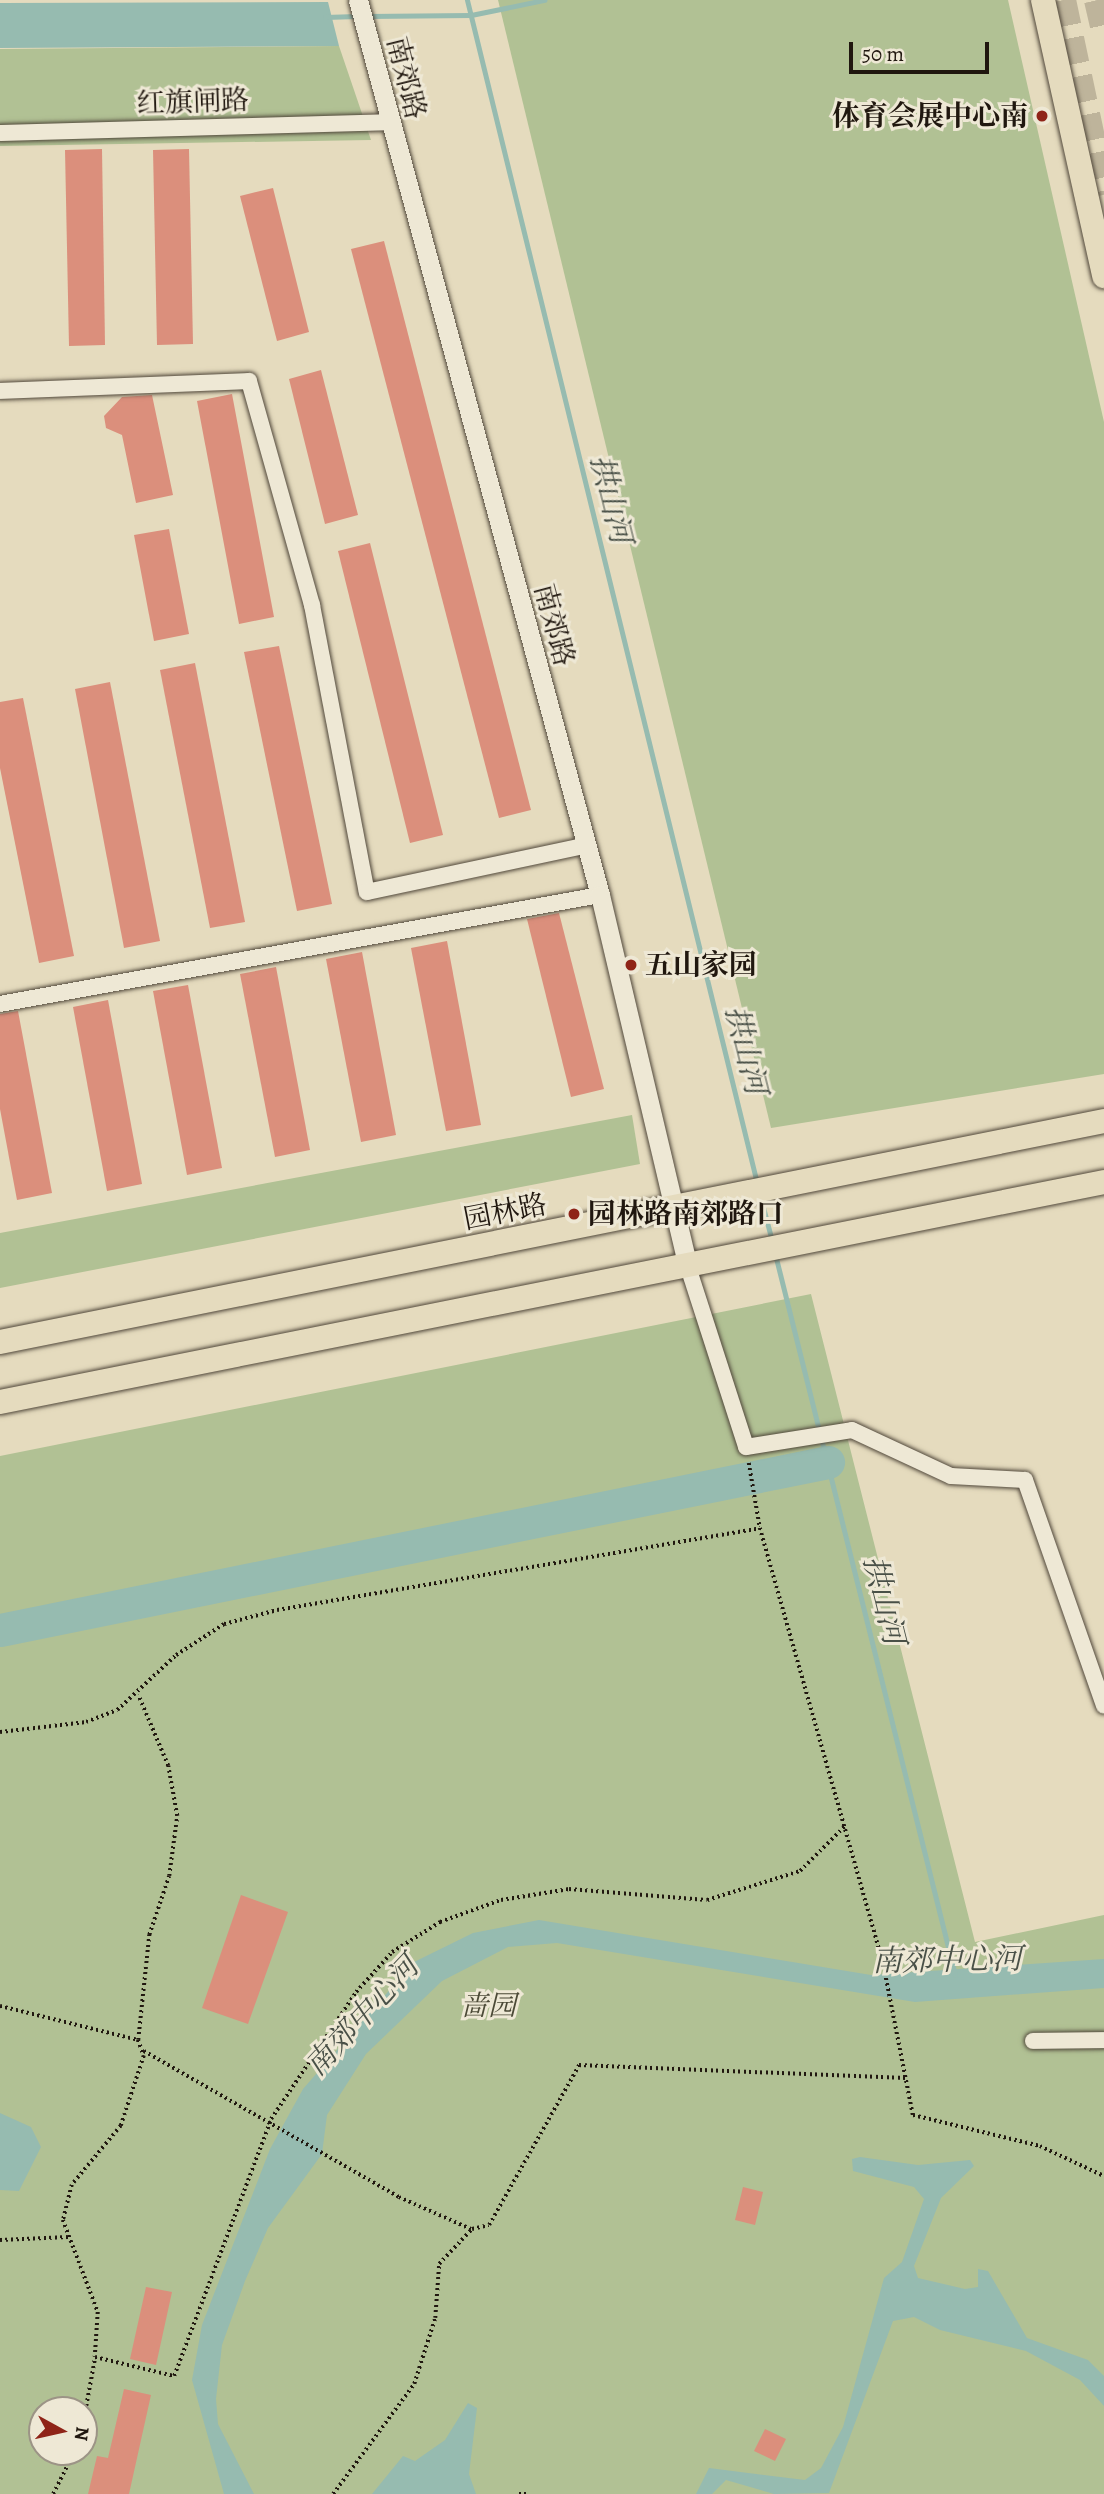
<!DOCTYPE html>
<html>
<head>
<meta charset="utf-8">
<style>
	body { margin:0 }
	#map { position:relative; width:1104px; height:2494px; overflow:hidden; background:#e5dbbe; font-family:Alegreya,"Noto Serif SC",serif }
	div>[style] { position:absolute }
	.green>* { inset:0; background:#b1c194 }
	.water>* { inset:0; background:#96bbb0 }
	.stream>* { height:5px; margin:-2.5px; padding:0 2.5px; transform-origin:2.5px; border-radius:2.5px; background:#96bbb0 }
	.river>* { height:33px; margin:-16.5px; padding:0 16.5px; transform-origin:16.5px; border-radius:16.5px; background:#96bbb0 }
	.building>* { inset:0; background:#db8f7c }
	.trunk-tunnel>* { height:26px; margin-top:-13px; transform-origin:0; background:repeating-linear-gradient(90deg,#beb49b 0 26px,transparent 0 39px) }
	.path>* { height:3.5px; margin-top:-1.75px; transform-origin:0; background:repeating-linear-gradient(90deg,#20170f 0 2px,transparent 0 5.5px) }
	.roads { filter:drop-shadow(0 0 2px #51483b) drop-shadow(0 0 2px #51483b) }
	.minor>* { height:16px; margin:-8px; padding:0 8px; transform-origin:8px; border-radius:8px; background:#eee8d5 }
	.tertiary>* { height:19px; margin:-9.5px; padding:0 9.5px; transform-origin:9.5px; border-radius:9.5px; background:#eee8d5 }
	.primary>* { height:24px; margin:-12px; padding:0 12px; transform-origin:12px; border-radius:12px; background:#e5dbbe }
	.dots>* { width:19px; height:19px; translate:-50% -50%; box-sizing:border-box; border:4px solid #eee8d5; border-radius:50% }
	span { translate:-50% -50%; white-space:nowrap; text-align:center; line-height:1.15; -webkit-text-stroke:6px #eee8d5; paint-order:stroke }
	.street-label { font-size:28px; color:#20170f }
	.poi-label { font-size:28px; color:#20170f; font-weight:700 }
	.right { translate:-100% -50%; text-align:right }
	.left { translate:0 -50%; text-align:left }
	.park-label { font-size:28px; color:#4c4a37; font-style:italic }
	.water-label { font-size:30px; color:#495047; font-style:italic }
	.north { position:absolute; left:28px; top:2396px; width:70px; height:70px; box-sizing:border-box; background:#eee8d5; border:2px solid #9c9486; border-radius:50%; rotate:98deg; font-size:19px; font-weight:700; line-height:28px; text-align:center; color:#20170f }
	.north::after { content:''; display:block; margin:auto; width:24px; height:32px; background:#8f2418; clip-path:polygon(50% 0,100% 100%,50% 72%,0 100%) }
	.scale { position:absolute; left:849px; top:42px; width:140px; height:32px; box-sizing:border-box; border:4px solid #20170f; border-top:0; padding-left:9px; font-size:21px; line-height:24px; white-space:nowrap; color:#20170f; -webkit-text-stroke:5px #eee8d5; paint-order:stroke }
</style>
</head>
<body>
<div id="map">
	<div class="green">
		<div style="clip-path:polygon(498px 0,1008px 0,1104px 422px,1104px 1074px,771px 1128px)"></div>
		<div style="clip-path:polygon(339px 46px,371px 140px,0 146px,0 49px)"></div>
		<div style="clip-path:polygon(632px 1115px,640px 1164px,0 1288px,0 1233px)"></div>
		<div style="clip-path:polygon(evenodd,811px 1294px,975px 1942px,1104px 1915px,1104px 2494px,0 2494px,0 1456px,811px 1294px,42px 2410px,84px 2410px,84px 2452px,42px 2452px,42px 2410px)"></div>
	</div>
	<div class="water">
		<div style="clip-path:polygon(328px 2px,339px 46px,0 48px,0 3px)"></div>
		<div style="clip-path:polygon(539px 1920px,871px 1975px,1104px 1959px,1104px 1988px,915px 2002px,557px 1943px,508px 1947px,442px 1981px,366px 2054px,327px 2115px,322px 2154px,268px 2228px,245px 2281px,222px 2345px,216px 2399px,218px 2424px,254px 2494px,224px 2494px,192px 2380px,202px 2325px,270px 2149px,303px 2089px,414px 1962px,473px 1933px)"></div>
		<div style="clip-path:polygon(0 2113px,31px 2127px,41px 2147px,19px 2191px,0 2190px)"></div>
		<div style="clip-path:polygon(860px 2157px,918px 2165px,970px 2160px,974px 2166px,941px 2198px,914px 2266px,918px 2278px,965px 2289px,978px 2287px,978px 2269px,988px 2271px,1027px 2338px,1088px 2360px,1104px 2376px,1104px 2406px,1080px 2380px,1026px 2351px,940px 2330px,914px 2317px,893px 2321px,829px 2493px,774px 2494px,726px 2480px,712px 2494px,696px 2494px,709px 2468px,805px 2480px,821px 2468px,843px 2427px,884px 2278px,902px 2262px,924px 2199px,914px 2187px,853px 2171px,852px 2159px)"></div>
		<div style="clip-path:polygon(468px 2403px,477px 2408px,469px 2474px,476px 2494px,372px 2494px,403px 2456px,415px 2461px,445px 2440px)"></div>
	</div>
	<div class="stream">
		<div style="left:467px;top:0;width:1218px;rotate:76.23deg"></div>
		<div style="left:367px;top:16px;width:104px;rotate:-0.6deg"></div>
		<div style="left:471px;top:15px;width:75px;rotate:-11.6deg"></div>
		<div style="left:325px;top:17px;width:32px;rotate:-2deg"></div>
		<div style="left:760px;top:1196px;width:47px;rotate:75.1deg"></div>
		<div style="left:775px;top:1254px;width:743px;rotate:75.98deg"></div>
	</div>
	<div class="river">
		<div style="left:0;top:1630px;width:845px;rotate:-11.47deg"></div>
	</div>
	<div class="building">
		<div style="clip-path:polygon(102px 149px,105px 345px,69px 346px,65px 150px)"></div>
		<div style="clip-path:polygon(189px 149px,193px 344px,157px 345px,153px 150px)"></div>
		<div style="clip-path:polygon(273px 188px,309px 332px,277px 341px,240px 196px)"></div>
		<div style="clip-path:polygon(384px 241px,531px 810px,499px 818px,351px 249px)"></div>
		<div style="clip-path:polygon(321px 370px,358px 515px,325px 524px,289px 379px)"></div>
		<div style="clip-path:polygon(232px 394px,274px 617px,239px 624px,197px 401px)"></div>
		<div style="clip-path:polygon(152px 395px,173px 495px,136px 503px,122px 435px,106px 428px,104px 416px,122px 397px)"></div>
		<div style="clip-path:polygon(169px 529px,189px 634px,154px 641px,134px 535px)"></div>
		<div style="clip-path:polygon(370px 543px,443px 835px,410px 843px,338px 551px)"></div>
		<div style="clip-path:polygon(279px 646px,332px 904px,297px 911px,244px 652px)"></div>
		<div style="clip-path:polygon(195px 663px,245px 922px,210px 928px,160px 670px)"></div>
		<div style="clip-path:polygon(110px 682px,160px 941px,124px 948px,75px 689px)"></div>
		<div style="clip-path:polygon(23px 698px,74px 956px,39px 963px,0 768px,0 702px)"></div>
		<div style="clip-path:polygon(559px 913px,604px 1089px,571px 1097px,527px 919px)"></div>
		<div style="clip-path:polygon(447px 941px,481px 1125px,446px 1131px,411px 948px)"></div>
		<div style="clip-path:polygon(362px 952px,396px 1135px,361px 1142px,326px 959px)"></div>
		<div style="clip-path:polygon(276px 967px,310px 1150px,275px 1157px,240px 974px)"></div>
		<div style="clip-path:polygon(188px 985px,222px 1168px,187px 1175px,153px 991px)"></div>
		<div style="clip-path:polygon(108px 1000px,142px 1184px,107px 1191px,73px 1007px)"></div>
		<div style="clip-path:polygon(18px 1011px,52px 1193px,17px 1200px,0 1109px,0 1014px)"></div>
		<div style="clip-path:polygon(241px 1895px,288px 1912px,248px 2024px,202px 2008px)"></div>
		<div style="clip-path:polygon(743px 2187px,763px 2192px,755px 2225px,735px 2220px)"></div>
		<div style="clip-path:polygon(146px 2287px,172px 2292px,156px 2365px,130px 2359px)"></div>
		<div style="clip-path:polygon(124px 2389px,151px 2395px,129px 2494px,88px 2494px,97px 2456px,108px 2458px)"></div>
		<div style="clip-path:polygon(765px 2429px,786px 2439px,775px 2461px,754px 2451px)"></div>
	</div>
	<div class="trunk-tunnel">
		<div style="left:1063px;top:0;width:199px;rotate:78.1deg"></div>
		<div style="left:1097px;top:0;width:31px;rotate:77deg"></div>
	</div>
	<div class="path">
		<div style="left:749px;top:1463px;width:66px;rotate:80.4deg"></div>
		<div style="left:760px;top:1528px;width:451px;rotate:74.2deg"></div>
		<div style="left:883px;top:1962px;width:156px;rotate:78.9deg"></div>
		<div style="left:913px;top:2115px;width:131px;rotate:13.7deg"></div>
		<div style="left:1040px;top:2146px;width:71px;rotate:25.1deg"></div>
		<div style="left:0;top:1732px;width:87px;rotate:-6.6deg"></div>
		<div style="left:86px;top:1722px;width:33px;rotate:-21deg"></div>
		<div style="left:117px;top:1710px;width:81px;rotate:-43deg"></div>
		<div style="left:176px;top:1655px;width:57px;rotate:-32.9deg"></div>
		<div style="left:224px;top:1624px;width:55px;rotate:-14.8deg"></div>
		<div style="left:277px;top:1610px;width:490px;rotate:-9.6deg"></div>
		<div style="left:0;top:2006px;width:142px;rotate:13.8deg"></div>
		<div style="left:138px;top:2040px;width:17px;rotate:69deg"></div>
		<div style="left:144px;top:2056px;width:74px;rotate:108.2deg"></div>
		<div style="left:121px;top:2126px;width:77px;rotate:129.7deg"></div>
		<div style="left:72px;top:2185px;width:36px;rotate:104deg"></div>
		<div style="left:63px;top:2220px;width:98px;rotate:69.2deg"></div>
		<div style="left:98px;top:2312px;width:45px;rotate:93.8deg"></div>
		<div style="left:95px;top:2357px;width:81px;rotate:13.5deg"></div>
		<div style="left:174px;top:2376px;width:275px;rotate:-69.3deg"></div>
		<div style="left:271px;top:2119px;width:153px;rotate:-56.2deg"></div>
		<div style="left:356px;top:1992px;width:54px;rotate:-48deg"></div>
		<div style="left:392px;top:1952px;width:57px;rotate:-32deg"></div>
		<div style="left:440px;top:1922px;width:65px;rotate:-19.8deg"></div>
		<div style="left:501px;top:1900px;width:69px;rotate:-9.2deg"></div>
		<div style="left:569px;top:1889px;width:138px;rotate:4.6deg"></div>
		<div style="left:707px;top:1900px;width:97px;rotate:-17.3deg"></div>
		<div style="left:800px;top:1871px;width:64px;rotate:-45deg"></div>
		<div style="left:138px;top:2040px;width:106px;rotate:-84deg"></div>
		<div style="left:149px;top:1935px;width:62px;rotate:-71.3deg"></div>
		<div style="left:169px;top:1876px;width:61px;rotate:-82.4deg"></div>
		<div style="left:177px;top:1816px;width:51px;rotate:-100.2deg"></div>
		<div style="left:168px;top:1766px;width:77px;rotate:-112.9deg"></div>
		<div style="left:144px;top:2051px;width:294px;rotate:29.8deg"></div>
		<div style="left:399px;top:2197px;width:79px;rotate:24deg"></div>
		<div style="left:0;top:2240px;width:68px;rotate:-2.5deg"></div>
		<div style="left:84px;top:2417px;width:61px;rotate:-79.6deg"></div>
		<div style="left:53px;top:2494px;width:47px;rotate:-63.4deg"></div>
		<div style="left:333px;top:2494px;width:137px;rotate:-53.6deg"></div>
		<div style="left:414px;top:2384px;width:69px;rotate:-72.3deg"></div>
		<div style="left:435px;top:2318px;width:54px;rotate:-85.8deg"></div>
		<div style="left:439px;top:2264px;width:48px;rotate:-46.7deg"></div>
		<div style="left:472px;top:2229px;width:17px;rotate:-13deg"></div>
		<div style="left:489px;top:2225px;width:184px;rotate:-60.6deg"></div>
		<div style="left:579px;top:2065px;width:327px;rotate:2.3deg"></div>
		<div style="left:519px;top:2494px;width:10px"></div>
	</div>
	<div class="roads">
		<div class="minor">
			<div style="left:0;top:133px;width:388px;rotate:-1.6deg"></div>
			<div style="left:0;top:391px;width:249px;rotate:-2.3deg"></div>
			<div style="left:249px;top:381px;width:233px;rotate:74.3deg"></div>
			<div style="left:312px;top:605px;width:292px;rotate:79.2deg"></div>
			<div style="left:367px;top:892px;width:221px;rotate:-12deg"></div>
			<div style="left:0;top:1004px;width:610px;rotate:-10.3deg"></div>
			<div style="left:688px;top:1267px;width:189px;rotate:72.1deg"></div>
			<div style="left:746px;top:1447px;width:107px;rotate:-9.1deg"></div>
			<div style="left:852px;top:1430px;width:109px;rotate:24.9deg"></div>
			<div style="left:951px;top:1476px;width:74px;rotate:3.1deg"></div>
			<div style="left:1025px;top:1480px;width:239px;rotate:70.7deg"></div>
			<div style="left:1033px;top:2041px;width:71px;rotate:-0.8deg"></div>
		</div>
		<div class="tertiary">
			<div style="left:358px;top:0;width:927px;rotate:74.87deg"></div>
			<div style="left:600px;top:895px;width:382px;rotate:76.7deg"></div>
		</div>
		<div class="primary">
			<div style="left:1043px;top:0;width:283px;rotate:77.5deg"></div>
			<div style="left:0;top:1342px;width:1126px;rotate:-11.32deg"></div>
			<div style="left:0;top:1402px;width:1126px;rotate:-11.27deg"></div>
		</div>
	</div>
	<div class="dots">
		<div style="left:1042px;top:116px;background:#8f2418"></div>
		<div style="left:631px;top:965px;background:#8f2418"></div>
		<div style="left:574px;top:1214px;background:#8f2418"></div>
	</div>
	<div class="street-label">
		<span style="left:406px;top:78px;rotate:76deg">南郊路</span>
		<span style="left:193px;top:102px;rotate:-2deg">红旗闸路</span>
		<span style="left:554px;top:625px;rotate:75deg">南郊路</span>
		<span style="left:505px;top:1212px;rotate:-11deg">园林路</span>
	</div>
	<div class="poi-label">
		<span class="right" style="left:1028px;top:116px">体育会展中心南</span>
		<span class="left" style="left:645px;top:965px">五山家园</span>
		<span class="left" style="left:588px;top:1214px">园林路南郊路口</span>
	</div>
	<div class="park-label">
		<span style="left:488px;top:2006px">啬园</span>
	</div>
	<div class="water-label">
		<span style="left:611px;top:499px;rotate:76deg">拱山河</span>
		<span style="left:746px;top:1050px;rotate:76deg">拱山河</span>
		<span style="left:884px;top:1600px;rotate:76deg">拱山河</span>
		<span style="left:947px;top:1960px;rotate:-1deg">南郊中心河</span>
		<span style="left:362px;top:2016px;rotate:-47deg">南郊中心河</span>
	</div>
	<div class="north">N</div>
	<div class="scale">50 m</div>
</div>
</body>
</html>
